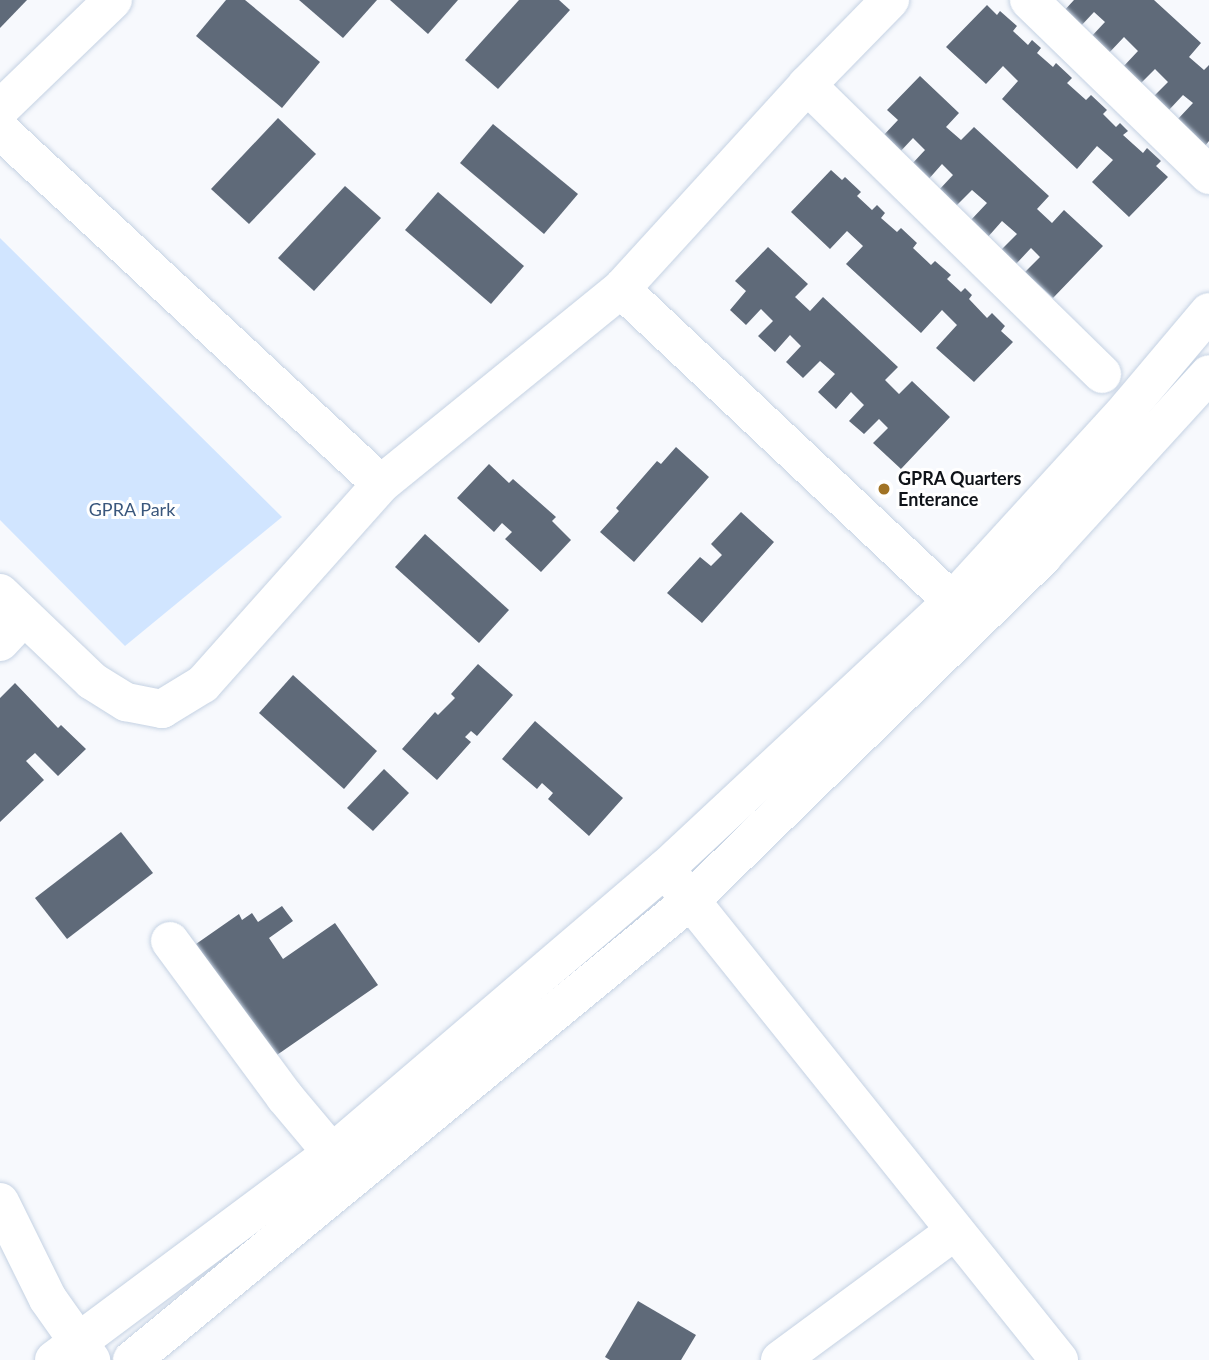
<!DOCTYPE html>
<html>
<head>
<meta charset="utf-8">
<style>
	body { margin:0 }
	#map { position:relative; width:1209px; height:1360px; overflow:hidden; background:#f7f9fd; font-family:Lato,sans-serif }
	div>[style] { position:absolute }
	.green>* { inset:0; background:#d1e5ff }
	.building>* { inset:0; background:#5f6a79 }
	.roads { filter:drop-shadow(0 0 2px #c5d2e3) drop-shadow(0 0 2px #c5d2e3) }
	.minor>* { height:38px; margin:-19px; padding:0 19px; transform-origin:19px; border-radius:19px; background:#fff }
	.dots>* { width:19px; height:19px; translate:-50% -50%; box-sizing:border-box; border:4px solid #fff; border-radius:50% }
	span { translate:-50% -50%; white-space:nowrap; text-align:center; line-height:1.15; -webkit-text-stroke:6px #fff; paint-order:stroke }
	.poi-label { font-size:18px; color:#0f1319; font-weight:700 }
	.left { translate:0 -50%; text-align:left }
	.park-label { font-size:18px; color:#3a577d }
</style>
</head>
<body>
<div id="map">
	<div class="green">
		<div style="clip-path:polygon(0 238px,282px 517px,125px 646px,0 520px)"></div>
	</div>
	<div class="building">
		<div style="clip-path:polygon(0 0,27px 0,0 28px)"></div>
		<div style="clip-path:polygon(226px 0,245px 0,320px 62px,282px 108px,196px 36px)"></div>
		<div style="clip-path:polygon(299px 0,377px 0,343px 38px)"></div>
		<div style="clip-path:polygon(390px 0,458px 0,428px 34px)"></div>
		<div style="clip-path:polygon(519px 0,559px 0,570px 10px,498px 89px,465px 60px)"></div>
		<div style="clip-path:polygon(1074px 0,1154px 0,1201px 43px,1189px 57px,1204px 70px,1209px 65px,1209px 141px,1205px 146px,1177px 120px,1193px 103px,1183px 95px,1168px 111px,1153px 97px,1168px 82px,1155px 69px,1140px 84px,1122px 68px,1138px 51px,1124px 37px,1107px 55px,1090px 38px,1105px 22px,1094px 12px,1079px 28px,1062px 13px)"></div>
		<div style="clip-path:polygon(987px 5px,997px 15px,1000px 11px,1017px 26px,1013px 31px,1028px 45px,1032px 40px,1041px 48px,1037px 53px,1053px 67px,1056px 63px,1072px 78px,1067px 83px,1086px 100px,1091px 95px,1107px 110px,1103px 114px,1116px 127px,1120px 123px,1128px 131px,1123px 135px,1143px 153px,1147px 148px,1161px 161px,1156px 166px,1168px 177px,1129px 217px,1092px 182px,1113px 160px,1097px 146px,1077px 169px,1002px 99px,1018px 81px,1003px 66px,986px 84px,946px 47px)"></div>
		<div style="clip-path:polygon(920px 76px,959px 113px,946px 127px,961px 140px,974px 127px,1049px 196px,1037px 209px,1052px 223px,1064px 210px,1103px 246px,1053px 298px,1025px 272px,1040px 257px,1031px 248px,1016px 264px,1001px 250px,1017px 234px,1002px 221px,987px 238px,970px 221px,987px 203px,972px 190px,955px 207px,938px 191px,953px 175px,942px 164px,927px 181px,911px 165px,925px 150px,913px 138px,898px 154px,881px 138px,898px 120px,887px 110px)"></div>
		<div style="clip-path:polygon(278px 118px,316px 154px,249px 224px,211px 189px)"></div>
		<div style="clip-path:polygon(493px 124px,578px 194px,544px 234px,460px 163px)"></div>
		<div style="clip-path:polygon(831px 170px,842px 180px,845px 177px,861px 192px,857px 196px,872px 210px,877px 205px,885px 213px,881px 218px,897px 232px,901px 228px,917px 243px,913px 248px,931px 265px,935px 261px,951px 275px,947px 279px,961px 292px,965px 288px,972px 295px,969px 299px,987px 318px,992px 313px,1005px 326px,1001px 331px,1013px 342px,974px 382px,936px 348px,957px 325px,942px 310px,921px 333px,846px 264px,863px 246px,847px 231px,830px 249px,791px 212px)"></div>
		<div style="clip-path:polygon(345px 186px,381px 218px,314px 291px,278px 258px)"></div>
		<div style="clip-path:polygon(438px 192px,524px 266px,491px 304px,405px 230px)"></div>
		<div style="clip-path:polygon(768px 247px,808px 284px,795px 297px,810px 311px,823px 297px,898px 367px,885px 380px,899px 394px,912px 381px,950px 417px,901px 469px,873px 443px,888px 428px,879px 419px,864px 434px,849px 421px,864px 405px,851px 392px,836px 409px,818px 392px,835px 374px,820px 361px,803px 378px,786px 362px,801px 346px,790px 335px,775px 352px,758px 336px,773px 321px,761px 309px,746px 325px,730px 310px,746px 291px,735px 281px)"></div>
		<div style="clip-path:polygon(676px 447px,709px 477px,634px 562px,600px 532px,619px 511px,616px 508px,657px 461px,661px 464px)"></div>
		<div style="clip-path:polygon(489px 464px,509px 483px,513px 479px,556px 517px,552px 521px,571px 540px,541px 572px,505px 539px,512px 532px,502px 523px,494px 532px,457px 498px)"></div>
		<div style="clip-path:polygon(741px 512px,774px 542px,702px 623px,667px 593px,700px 557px,711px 566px,722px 555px,711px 544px)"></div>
		<div style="clip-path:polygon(425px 534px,509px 610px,479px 643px,395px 567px)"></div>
		<div style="clip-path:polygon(478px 664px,513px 695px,477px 736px,471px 731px,465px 737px,471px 742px,437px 780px,402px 749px,435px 712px,438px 715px,455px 698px,451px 694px)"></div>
		<div style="clip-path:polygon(293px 675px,377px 751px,344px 789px,259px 713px)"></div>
		<div style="clip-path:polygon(15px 683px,58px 728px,61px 725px,86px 749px,58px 776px,35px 753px,26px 761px,44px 780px,0 822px,0 698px)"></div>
		<div style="clip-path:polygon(535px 721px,623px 798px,589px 836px,548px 799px,553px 793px,542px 783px,537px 789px,502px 759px)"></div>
		<div style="clip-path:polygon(384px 769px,409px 793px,373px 831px,347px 808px)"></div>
		<div style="clip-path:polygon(121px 832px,153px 873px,67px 939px,35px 898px)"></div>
		<div style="clip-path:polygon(282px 906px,293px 921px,269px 938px,283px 959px,335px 923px,378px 985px,274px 1057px,196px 944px,239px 914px,242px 920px,252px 913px,258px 922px)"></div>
		<div style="clip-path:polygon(638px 1301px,696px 1335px,681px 1360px,610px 1360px,605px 1357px)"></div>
	</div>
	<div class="roads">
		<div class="minor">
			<div style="left:1029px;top:0;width:251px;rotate:44.2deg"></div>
			<div style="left:807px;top:85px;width:413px;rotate:44.4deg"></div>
			<div style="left:0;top:109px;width:157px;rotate:-44deg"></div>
			<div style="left:0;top:130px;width:520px;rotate:42.9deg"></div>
			<div style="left:621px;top:289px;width:481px;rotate:43.3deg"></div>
			<div style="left:0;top:593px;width:127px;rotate:43.7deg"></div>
			<div style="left:92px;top:681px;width:40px;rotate:32deg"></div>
			<div style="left:126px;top:702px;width:37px;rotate:11deg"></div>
			<div style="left:162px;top:709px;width:48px;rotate:-31.4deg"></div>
			<div style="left:203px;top:684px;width:268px;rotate:-48.3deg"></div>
			<div style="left:381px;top:484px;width:309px;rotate:-39.1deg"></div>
			<div style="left:621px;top:289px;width:276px;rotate:-47.6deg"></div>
			<div style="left:807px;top:85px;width:119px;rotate:-45.7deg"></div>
			<div style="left:0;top:642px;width:35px;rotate:-47deg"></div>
			<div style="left:675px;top:881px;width:614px;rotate:51.28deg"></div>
			<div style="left:170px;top:941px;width:194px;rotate:53.6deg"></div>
			<div style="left:285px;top:1097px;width:73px;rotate:50deg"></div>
			<div style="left:0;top:1202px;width:108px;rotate:63.7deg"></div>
			<div style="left:48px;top:1299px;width:75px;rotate:54.8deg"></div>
			<div style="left:54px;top:1360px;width:347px;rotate:-36.7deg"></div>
			<div style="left:332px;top:1153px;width:438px;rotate:-40.5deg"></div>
			<div style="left:665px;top:869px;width:394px;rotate:-43deg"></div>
			<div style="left:953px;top:600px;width:261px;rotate:-47.6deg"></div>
			<div style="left:1129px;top:407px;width:124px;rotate:-49.9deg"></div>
			<div style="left:132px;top:1360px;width:723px;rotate:-39.44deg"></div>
			<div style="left:690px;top:901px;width:494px;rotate:-44.3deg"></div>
			<div style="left:1043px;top:556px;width:246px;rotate:-47.6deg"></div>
			<div style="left:780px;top:1360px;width:217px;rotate:-36.4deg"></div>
		</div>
	</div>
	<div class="dots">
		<div style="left:884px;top:489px;background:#a17325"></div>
	</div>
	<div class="poi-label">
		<span class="left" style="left:898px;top:489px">GPRA Quarters<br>Enterance</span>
	</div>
	<div class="park-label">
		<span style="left:132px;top:509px">GPRA Park</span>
	</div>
</div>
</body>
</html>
